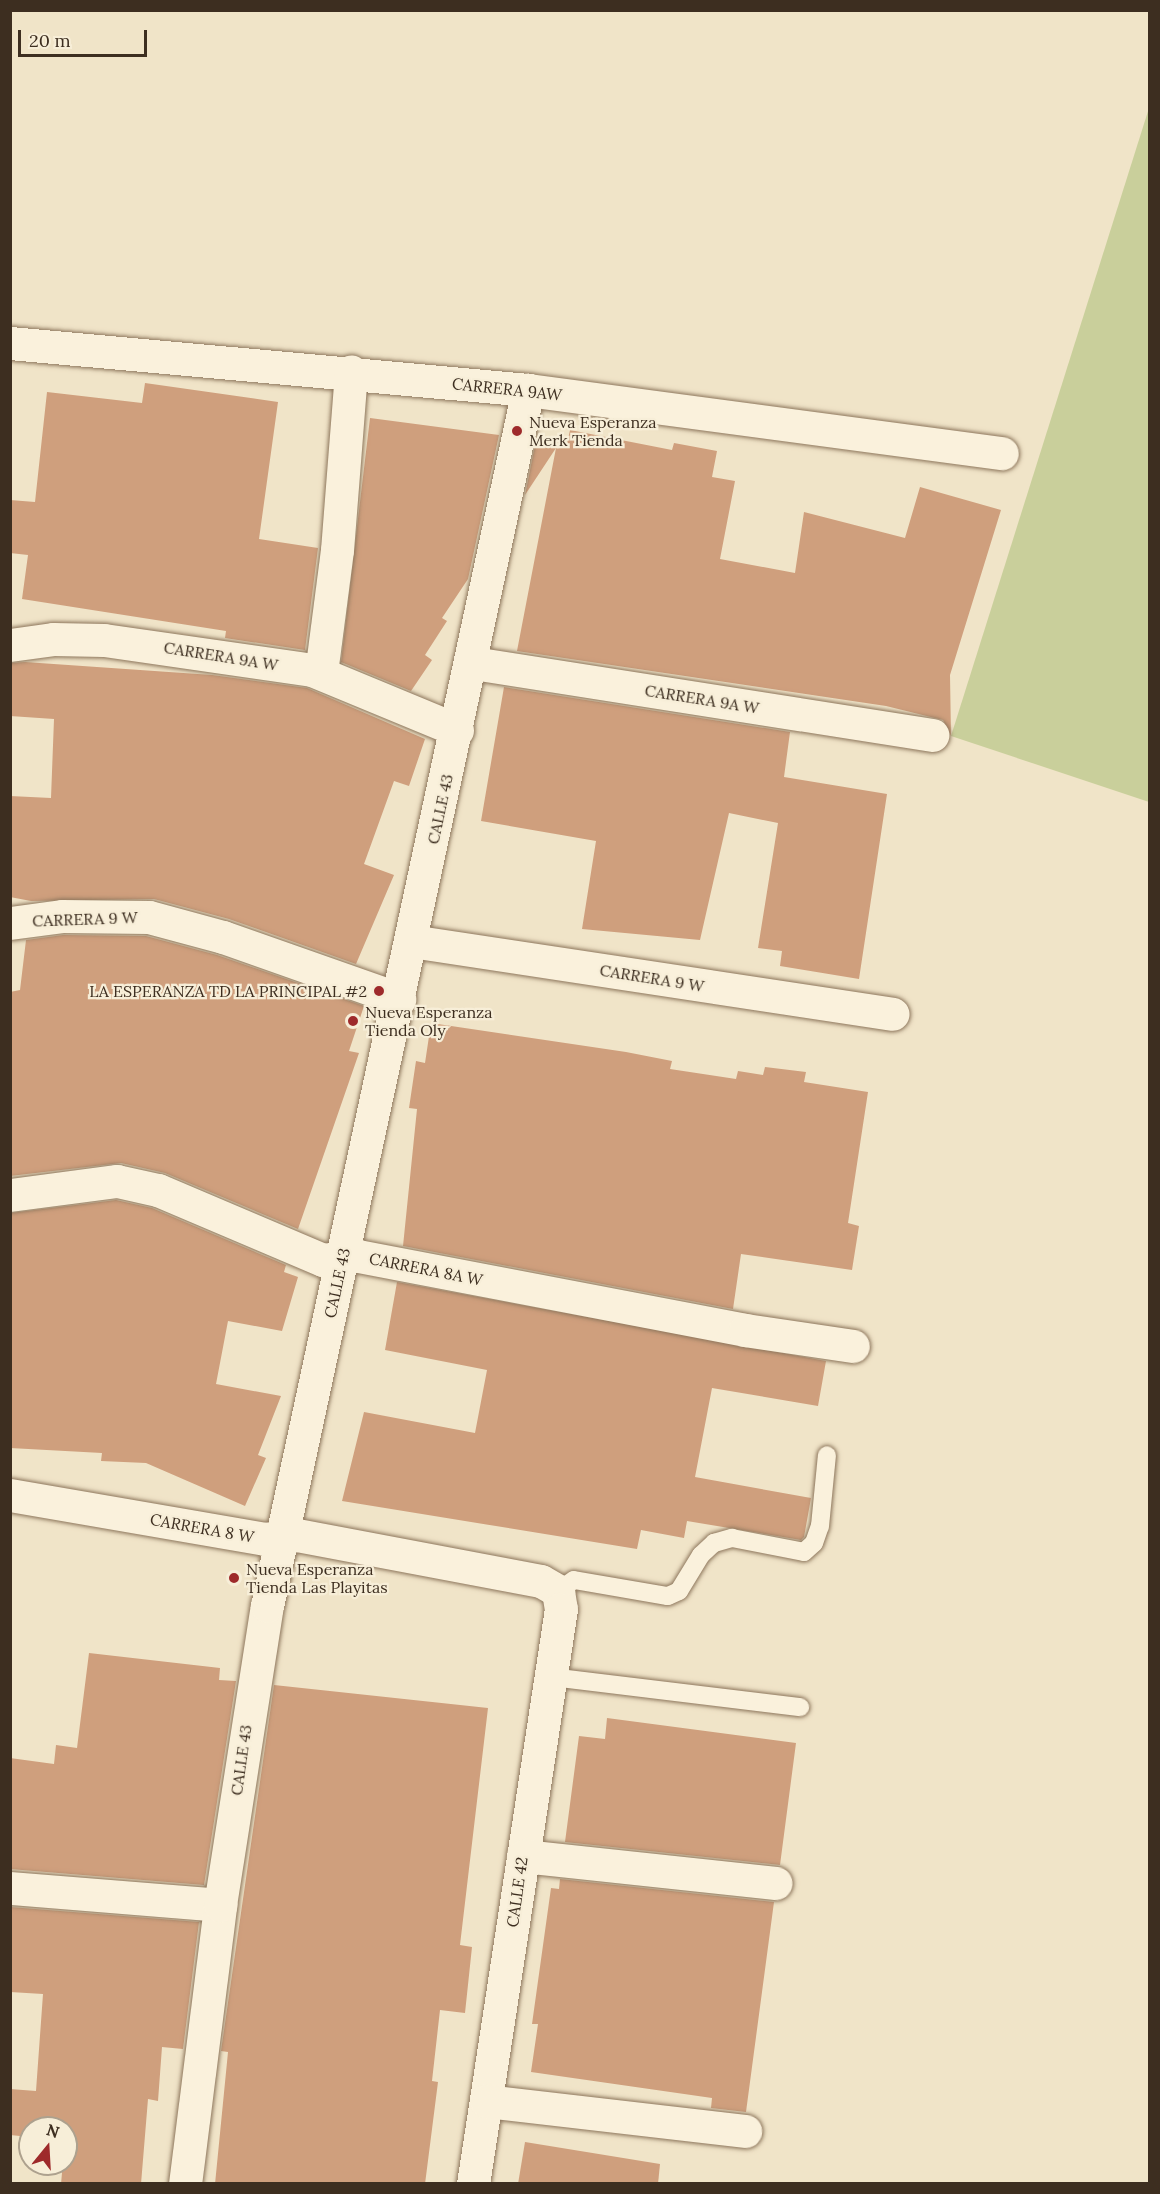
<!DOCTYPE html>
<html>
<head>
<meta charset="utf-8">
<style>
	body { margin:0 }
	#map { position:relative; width:1160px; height:2194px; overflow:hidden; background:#f0e4c8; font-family:Lora,serif }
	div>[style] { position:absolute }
	.green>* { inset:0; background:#c9cf9b }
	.building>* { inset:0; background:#cf9f7d }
	.roads { filter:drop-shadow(0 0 2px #8d765c) drop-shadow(0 0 2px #8d765c) }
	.service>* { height:18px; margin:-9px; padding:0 9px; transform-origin:9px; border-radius:9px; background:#faf1dc }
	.minor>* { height:33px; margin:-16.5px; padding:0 16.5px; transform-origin:16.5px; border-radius:16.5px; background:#faf1dc }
	.dots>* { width:16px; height:16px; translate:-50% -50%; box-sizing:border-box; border:3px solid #f7eed8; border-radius:50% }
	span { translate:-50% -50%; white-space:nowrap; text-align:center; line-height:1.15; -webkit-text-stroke:4.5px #f7eed8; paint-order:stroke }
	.street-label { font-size:16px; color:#3d2e20 }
	.poi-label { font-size:16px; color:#3d2e20 }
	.left { translate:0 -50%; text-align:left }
	.right { translate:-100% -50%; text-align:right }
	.frame { position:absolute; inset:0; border:12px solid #3d2e20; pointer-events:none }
	.north { position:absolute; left:18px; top:2116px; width:60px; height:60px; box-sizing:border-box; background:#f7eed8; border:2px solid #ada18e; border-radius:50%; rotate:18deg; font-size:16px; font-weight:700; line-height:24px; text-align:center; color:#3d2e20 }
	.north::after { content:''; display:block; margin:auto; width:21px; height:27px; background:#9e2a2b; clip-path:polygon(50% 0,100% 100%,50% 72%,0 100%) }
	.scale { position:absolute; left:18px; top:30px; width:129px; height:27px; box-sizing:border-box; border:3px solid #3d2e20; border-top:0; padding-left:8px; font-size:18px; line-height:21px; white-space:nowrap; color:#3d2e20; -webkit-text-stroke:4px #f7eed8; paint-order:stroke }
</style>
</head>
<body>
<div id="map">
	<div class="green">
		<div style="clip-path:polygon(1149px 108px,1149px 802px,951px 736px)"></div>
	</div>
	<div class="building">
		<div style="clip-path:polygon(145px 383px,278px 402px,259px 539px,318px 548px,305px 650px,225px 638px,226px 631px,22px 599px,28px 555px,10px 553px,10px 500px,35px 502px,47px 392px,142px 403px)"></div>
		<div style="clip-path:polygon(370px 418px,499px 435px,468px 579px,442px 618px,447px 621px,425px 655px,432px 660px,411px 691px,341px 662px)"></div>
		<div style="clip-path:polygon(570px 430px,672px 450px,674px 443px,717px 451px,712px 477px,735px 481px,720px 559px,795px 573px,804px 512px,905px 538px,920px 487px,1001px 510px,950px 675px,951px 736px,943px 720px,886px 706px,517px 651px,556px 448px,525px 495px,536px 440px,567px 444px)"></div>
		<div style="clip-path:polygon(25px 662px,212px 675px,307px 688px,425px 739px,409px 786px,394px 781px,364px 864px,394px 875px,356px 964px,229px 919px,154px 899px,31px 901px,10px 897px,10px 796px,51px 798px,54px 719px,10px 716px,10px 663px)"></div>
		<div style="clip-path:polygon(504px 687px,790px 732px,784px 777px,887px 794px,859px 979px,780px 966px,782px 951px,758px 948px,778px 823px,729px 813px,700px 940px,582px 929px,596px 841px,481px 821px)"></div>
		<div style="clip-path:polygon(63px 935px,146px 936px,217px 955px,364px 1006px,349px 1051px,359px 1053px,298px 1229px,165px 1173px,121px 1163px,10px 1176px,10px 992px,20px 990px,26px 940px)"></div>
		<div style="clip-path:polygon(431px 1023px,626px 1052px,672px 1061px,670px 1069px,736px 1079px,738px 1071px,763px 1075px,765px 1067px,806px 1072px,804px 1082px,868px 1092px,848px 1223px,859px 1226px,852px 1270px,741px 1254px,733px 1309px,403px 1246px,417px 1109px,409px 1108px,416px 1061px,425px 1063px)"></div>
		<div style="clip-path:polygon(116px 1200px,152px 1208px,286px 1265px,284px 1272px,298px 1277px,282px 1331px,228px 1321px,216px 1384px,281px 1396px,258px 1455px,266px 1458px,245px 1506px,146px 1463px,101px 1461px,102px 1453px,10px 1448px,10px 1213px)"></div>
		<div style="clip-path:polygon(397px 1282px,826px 1361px,818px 1406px,712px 1388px,695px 1477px,811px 1498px,804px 1537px,801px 1540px,687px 1521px,684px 1538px,641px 1530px,637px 1549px,342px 1501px,364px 1412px,475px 1433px,487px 1370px,385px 1350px)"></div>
		<div style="clip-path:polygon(89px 1653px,220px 1668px,219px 1680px,236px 1681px,204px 1885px,10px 1869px,10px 1758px,54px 1764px,56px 1745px,77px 1748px)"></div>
		<div style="clip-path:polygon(274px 1685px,488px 1708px,460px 1945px,472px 1947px,465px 2013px,440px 2010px,432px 2081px,438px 2082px,425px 2184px,215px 2184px,228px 2052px,221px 2051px)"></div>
		<div style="clip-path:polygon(607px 1718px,796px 1743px,780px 1865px,565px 1842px,579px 1736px,605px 1739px)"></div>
		<div style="clip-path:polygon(560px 1879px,774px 1902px,746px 2112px,711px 2108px,712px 2098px,531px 2072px,538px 2024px,532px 2024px,551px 1888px,559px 1889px)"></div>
		<div style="clip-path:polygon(10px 1907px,199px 1922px,183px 2049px,162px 2047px,158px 2101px,148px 2099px,141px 2184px,61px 2184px,66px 2128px,30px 2128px,30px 2137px,10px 2135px,10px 2089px,36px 2091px,43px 1994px,10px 1992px)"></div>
		<div style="clip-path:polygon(525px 2142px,660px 2164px,658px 2184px,518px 2184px)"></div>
	</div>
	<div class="roads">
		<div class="service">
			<div style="left:558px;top:1591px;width:19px;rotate:-35deg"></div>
			<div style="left:574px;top:1580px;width:95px;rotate:9.7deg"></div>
			<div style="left:668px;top:1596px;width:12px;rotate:-24deg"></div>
			<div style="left:679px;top:1591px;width:42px;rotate:-58.6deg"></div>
			<div style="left:701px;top:1555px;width:18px;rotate:-43deg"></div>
			<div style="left:714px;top:1543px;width:19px;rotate:-16deg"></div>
			<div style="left:732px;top:1538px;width:73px;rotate:11deg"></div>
			<div style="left:804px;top:1552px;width:13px;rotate:-42deg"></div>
			<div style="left:814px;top:1543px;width:18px;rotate:-71deg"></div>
			<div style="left:820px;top:1526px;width:71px;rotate:-84.4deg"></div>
			<div style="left:551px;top:1677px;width:251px;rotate:6.9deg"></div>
		</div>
		<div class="minor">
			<div style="left:10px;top:343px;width:520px;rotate:5.18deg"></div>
			<div style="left:528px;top:390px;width:478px;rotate:7.6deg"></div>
			<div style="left:10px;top:645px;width:43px;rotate:-7.9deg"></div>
			<div style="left:53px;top:639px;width:51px;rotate:1.1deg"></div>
			<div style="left:104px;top:640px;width:210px;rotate:8.2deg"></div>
			<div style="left:312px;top:670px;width:157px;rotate:22.5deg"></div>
			<div style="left:473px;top:663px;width:465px;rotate:8.9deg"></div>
			<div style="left:321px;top:673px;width:124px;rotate:-82.6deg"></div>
			<div style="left:337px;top:550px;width:179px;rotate:-85.5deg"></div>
			<div style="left:10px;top:923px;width:52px;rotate:-7.7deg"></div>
			<div style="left:62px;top:916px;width:87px;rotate:0.7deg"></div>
			<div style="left:149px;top:917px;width:77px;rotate:15.1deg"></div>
			<div style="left:223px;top:937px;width:187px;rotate:19.4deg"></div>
			<div style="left:411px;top:941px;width:487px;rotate:8.6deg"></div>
			<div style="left:10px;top:1195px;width:108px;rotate:-7.5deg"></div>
			<div style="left:117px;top:1181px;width:42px;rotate:12.4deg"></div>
			<div style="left:158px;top:1190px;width:179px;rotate:23deg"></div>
			<div style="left:323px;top:1260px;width:35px;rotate:-7deg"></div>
			<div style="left:358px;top:1256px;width:394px;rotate:10.8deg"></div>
			<div style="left:745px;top:1330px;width:109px;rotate:8.4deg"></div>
			<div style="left:10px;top:1495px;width:259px;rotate:9.8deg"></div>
			<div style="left:265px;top:1539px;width:32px;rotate:-7deg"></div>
			<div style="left:297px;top:1535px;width:248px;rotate:10.7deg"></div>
			<div style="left:541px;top:1581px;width:20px;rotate:30deg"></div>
			<div style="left:558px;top:1591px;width:18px;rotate:81deg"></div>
			<div style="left:561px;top:1609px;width:582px;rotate:98.7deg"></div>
			<div style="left:523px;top:1856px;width:254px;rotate:6.1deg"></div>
			<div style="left:10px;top:1888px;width:211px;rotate:4.6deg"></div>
			<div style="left:486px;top:2101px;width:261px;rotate:6.6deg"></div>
			<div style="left:185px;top:2184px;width:281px;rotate:-82.8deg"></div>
			<div style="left:220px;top:1905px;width:303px;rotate:-81.1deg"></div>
			<div style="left:267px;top:1606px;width:1244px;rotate:-77.89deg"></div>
		</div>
	</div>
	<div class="dots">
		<div style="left:517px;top:431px;background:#9e2a2b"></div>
		<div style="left:379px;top:991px;background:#9e2a2b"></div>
		<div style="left:353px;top:1021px;background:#9e2a2b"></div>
		<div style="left:234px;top:1578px;background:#9e2a2b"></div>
	</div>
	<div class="street-label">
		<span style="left:507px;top:389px;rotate:6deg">CARRERA 9AW</span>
		<span style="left:221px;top:656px;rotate:9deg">CARRERA 9A W</span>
		<span style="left:702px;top:699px;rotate:9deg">CARRERA 9A W</span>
		<span style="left:440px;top:809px;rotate:-78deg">CALLE 43</span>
		<span style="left:85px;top:919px;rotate:-2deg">CARRERA 9 W</span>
		<span style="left:652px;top:978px;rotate:9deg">CARRERA 9 W</span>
		<span style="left:426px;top:1269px;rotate:11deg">CARRERA 8A W</span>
		<span style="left:337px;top:1283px;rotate:-78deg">CALLE 43</span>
		<span style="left:202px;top:1528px;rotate:10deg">CARRERA 8 W</span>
		<span style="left:241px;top:1760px;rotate:-82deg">CALLE 43</span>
		<span style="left:517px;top:1892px;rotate:-82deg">CALLE 42</span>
	</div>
	<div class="poi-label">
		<span class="left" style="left:529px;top:431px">Nueva Esperanza<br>Merk Tienda</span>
		<span class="right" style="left:367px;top:991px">LA ESPERANZA TD LA PRINCIPAL #2</span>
		<span class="left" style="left:365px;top:1021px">Nueva Esperanza<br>Tienda Oly</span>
		<span class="left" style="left:246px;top:1578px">Nueva Esperanza<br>Tienda Las Playitas</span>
	</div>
	<div class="frame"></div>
	<div class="north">N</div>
	<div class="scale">20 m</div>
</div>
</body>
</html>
